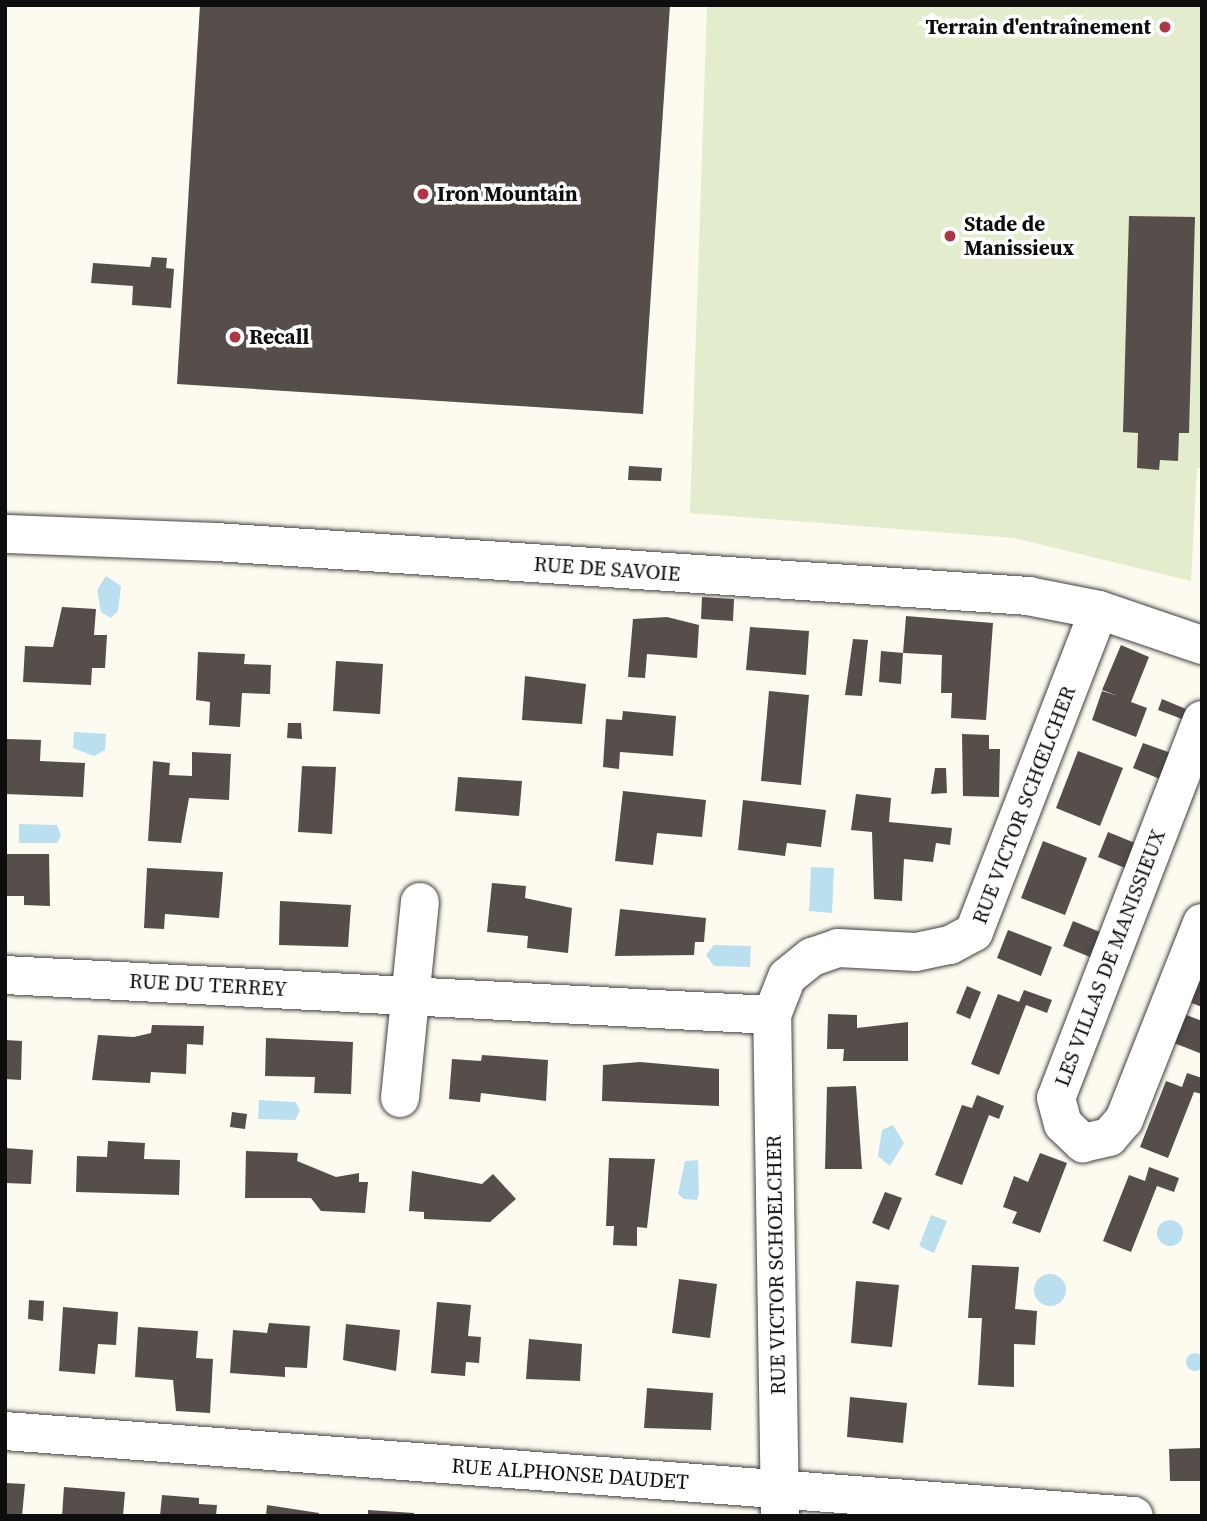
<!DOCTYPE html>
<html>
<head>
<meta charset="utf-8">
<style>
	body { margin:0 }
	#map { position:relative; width:1207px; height:1521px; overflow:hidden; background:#fdfaf0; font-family:"Source Serif 4",serif }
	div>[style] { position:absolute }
	.pitch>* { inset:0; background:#e4ecce }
	.water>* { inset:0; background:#badfef }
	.round { border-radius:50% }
	.building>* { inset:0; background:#554e4b }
	.roads { filter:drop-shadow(0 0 2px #404040) drop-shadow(0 0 2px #404040) }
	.minor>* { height:38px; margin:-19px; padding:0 19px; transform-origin:19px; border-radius:19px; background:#fff }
	.dots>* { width:19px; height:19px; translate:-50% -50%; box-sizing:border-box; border:4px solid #fff; border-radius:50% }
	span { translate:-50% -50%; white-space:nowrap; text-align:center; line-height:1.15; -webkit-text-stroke:7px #fff; paint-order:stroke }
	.poi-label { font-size:21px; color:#0d0d0d; font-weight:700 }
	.right { translate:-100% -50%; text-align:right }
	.left { translate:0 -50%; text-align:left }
	.street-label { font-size:21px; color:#0d0d0d }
	.frame { position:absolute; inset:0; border:7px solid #0d0d0d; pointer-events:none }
</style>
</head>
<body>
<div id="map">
	<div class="pitch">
		<div style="clip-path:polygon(707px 5px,1202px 5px,1202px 468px,1197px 468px,1191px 581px,1014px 538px,690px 513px)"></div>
	</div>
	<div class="water">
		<div style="clip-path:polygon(106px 576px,121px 586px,118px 611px,111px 618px,101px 612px,97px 590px)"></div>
		<div style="clip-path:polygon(74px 732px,106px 734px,105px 750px,94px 756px,73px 748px)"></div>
		<div style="clip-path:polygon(19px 824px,57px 825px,61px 836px,57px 843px,19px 843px)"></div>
		<div style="clip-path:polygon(811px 867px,834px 868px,832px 913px,809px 911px)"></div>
		<div style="clip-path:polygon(714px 945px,751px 946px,750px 967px,714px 966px,706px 955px)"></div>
		<div style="clip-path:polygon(259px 1100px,296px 1102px,300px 1111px,295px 1120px,258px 1119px)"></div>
		<div style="clip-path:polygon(893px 1125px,904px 1143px,890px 1166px,878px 1156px,882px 1130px)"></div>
		<div style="clip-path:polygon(698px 1160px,699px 1194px,697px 1200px,684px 1199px,678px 1194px,685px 1161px)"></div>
		<div style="clip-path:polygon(931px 1215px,947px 1221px,934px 1253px,919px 1246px)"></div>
		<div class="round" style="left:1157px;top:1220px;width:26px;height:26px"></div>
		<div class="round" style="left:1034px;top:1274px;width:32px;height:32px"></div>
		<div class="round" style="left:1186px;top:1353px;width:18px;height:18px"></div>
	</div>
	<div class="building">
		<div style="clip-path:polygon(200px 5px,670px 5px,643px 414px,177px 384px)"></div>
		<div style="clip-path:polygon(1129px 216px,1195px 217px,1189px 433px,1179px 433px,1178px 461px,1160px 460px,1159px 470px,1137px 468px,1138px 433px,1123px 432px)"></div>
		<div style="clip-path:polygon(152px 257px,167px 258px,166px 268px,174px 269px,171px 308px,132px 305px,133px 286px,91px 283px,93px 263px,150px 267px)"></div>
		<div style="clip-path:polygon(629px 466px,662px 468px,661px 481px,628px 480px)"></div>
		<div style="clip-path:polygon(702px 597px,734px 599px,733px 621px,701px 619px)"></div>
		<div style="clip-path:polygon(62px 607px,96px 609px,94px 635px,107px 635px,105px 668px,92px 668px,91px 685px,23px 682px,25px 646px,53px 647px)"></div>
		<div style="clip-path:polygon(906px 616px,993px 623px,986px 720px,951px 718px,952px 693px,941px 693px,942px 655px,903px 653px,901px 684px,879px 682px,881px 651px,903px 653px)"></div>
		<div style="clip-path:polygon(667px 617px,699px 625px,697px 658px,647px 654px,645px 678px,628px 677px,633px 619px)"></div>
		<div style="clip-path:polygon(750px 627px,809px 631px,806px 675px,746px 670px)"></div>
		<div style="clip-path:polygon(853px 639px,868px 640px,862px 696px,845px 695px)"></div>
		<div style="clip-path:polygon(1121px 645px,1149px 657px,1131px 702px,1147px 708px,1136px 737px,1092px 720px,1102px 691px,1118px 696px,1102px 690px)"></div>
		<div style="clip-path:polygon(198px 652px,245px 654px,244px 664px,271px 665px,270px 694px,242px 693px,240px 727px,209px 725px,210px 702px,196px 700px)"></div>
		<div style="clip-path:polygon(336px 661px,383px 664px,380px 714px,333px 711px)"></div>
		<div style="clip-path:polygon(525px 676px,586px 684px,582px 724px,522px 720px)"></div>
		<div style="clip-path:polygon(769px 691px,809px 695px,801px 785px,761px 781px)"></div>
		<div style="clip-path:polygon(1162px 699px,1186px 709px,1182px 719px,1158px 710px)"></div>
		<div style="clip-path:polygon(623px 711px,676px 716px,673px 756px,620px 752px,619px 769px,603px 767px,606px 719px,622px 720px)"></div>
		<div style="clip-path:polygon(288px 723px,301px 723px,302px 739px,287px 738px)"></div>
		<div style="clip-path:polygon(962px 734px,989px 735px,989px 749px,1000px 749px,999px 797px,963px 796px)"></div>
		<div style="clip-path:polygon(7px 739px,41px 740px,40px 761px,85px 763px,83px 797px,5px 794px)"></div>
		<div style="clip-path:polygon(1143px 743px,1171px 753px,1160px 779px,1133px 768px)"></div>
		<div style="clip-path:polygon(1078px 751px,1123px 768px,1100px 826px,1056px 808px)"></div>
		<div style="clip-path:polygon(192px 752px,231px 754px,229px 800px,189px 798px,181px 843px,148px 841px,153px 761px,170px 763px,169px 775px,192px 776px)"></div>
		<div style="clip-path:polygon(302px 766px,336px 767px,332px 834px,298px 832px)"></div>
		<div style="clip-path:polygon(935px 768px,946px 768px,947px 793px,931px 794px)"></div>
		<div style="clip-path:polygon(458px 777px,522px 781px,519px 816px,455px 811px)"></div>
		<div style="clip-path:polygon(623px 791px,706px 800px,702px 837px,657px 833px,653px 865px,615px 861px)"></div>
		<div style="clip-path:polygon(856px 794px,891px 798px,889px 822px,952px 828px,950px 845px,936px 843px,933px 862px,904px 859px,902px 901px,874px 899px,872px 832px,851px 830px)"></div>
		<div style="clip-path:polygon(743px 800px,826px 810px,821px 847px,787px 843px,785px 856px,738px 850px)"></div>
		<div style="clip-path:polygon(1108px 832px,1135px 843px,1125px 868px,1098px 857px)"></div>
		<div style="clip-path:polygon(1043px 841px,1087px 858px,1065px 915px,1021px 898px)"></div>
		<div style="clip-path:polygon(5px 854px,49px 854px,50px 906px,24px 905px,24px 896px,5px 896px)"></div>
		<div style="clip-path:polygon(147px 868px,223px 872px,219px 918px,165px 914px,164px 929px,144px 928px)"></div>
		<div style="clip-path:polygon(492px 883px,526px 886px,525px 898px,572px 908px,568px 953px,527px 948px,528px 936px,487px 932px)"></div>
		<div style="clip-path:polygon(280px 901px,351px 905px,348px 947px,279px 945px)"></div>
		<div style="clip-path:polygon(620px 909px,706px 918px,704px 942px,695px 942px,694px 955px,615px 956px)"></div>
		<div style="clip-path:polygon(1073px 921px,1100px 932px,1090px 957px,1063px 946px)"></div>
		<div style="clip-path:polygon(1008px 930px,1052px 947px,1041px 976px,997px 958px)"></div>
		<div style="clip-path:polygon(1202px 969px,1202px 1007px,1189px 1002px)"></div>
		<div style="clip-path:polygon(967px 986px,981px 992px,970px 1019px,956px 1013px)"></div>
		<div style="clip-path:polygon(1024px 990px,1052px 1000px,1047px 1013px,1026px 1005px,999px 1075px,971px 1064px,998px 994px,1019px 1002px)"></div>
		<div style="clip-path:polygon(828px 1014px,857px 1015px,857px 1028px,908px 1022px,908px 1061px,843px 1061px,844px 1049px,827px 1049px)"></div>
		<div style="clip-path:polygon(1184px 1014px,1202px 1021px,1202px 1054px,1174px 1043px)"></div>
		<div style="clip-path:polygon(152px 1025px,204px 1026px,203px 1045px,187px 1044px,186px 1074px,151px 1072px,150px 1083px,92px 1080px,98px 1035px,134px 1037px,151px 1033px)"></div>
		<div style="clip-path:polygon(266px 1038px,353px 1042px,351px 1094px,314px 1093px,315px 1077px,265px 1076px)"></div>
		<div style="clip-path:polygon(5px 1040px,22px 1041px,21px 1080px,5px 1079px)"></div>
		<div style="clip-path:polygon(482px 1055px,548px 1060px,546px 1101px,481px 1093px,480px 1102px,449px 1099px,452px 1059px,481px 1061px)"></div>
		<div style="clip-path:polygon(640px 1062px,719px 1069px,719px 1106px,602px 1101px,603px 1065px)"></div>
		<div style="clip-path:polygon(1187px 1073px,1202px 1078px,1202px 1094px,1194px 1092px,1168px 1158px,1140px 1147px,1166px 1081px,1182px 1087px)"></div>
		<div style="clip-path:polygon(856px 1086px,862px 1169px,825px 1169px,827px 1087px)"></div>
		<div style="clip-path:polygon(977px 1095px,1004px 1106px,999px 1119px,989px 1115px,962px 1185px,935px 1175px,962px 1105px,972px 1108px)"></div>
		<div style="clip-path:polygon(232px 1112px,247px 1114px,245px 1129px,230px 1127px)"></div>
		<div style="clip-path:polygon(108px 1141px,145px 1143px,144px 1159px,180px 1160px,179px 1195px,76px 1192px,77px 1156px,107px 1157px)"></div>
		<div style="clip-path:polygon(5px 1148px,33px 1150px,31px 1184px,5px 1183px)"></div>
		<div style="clip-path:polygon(246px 1151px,298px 1153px,297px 1161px,336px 1177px,359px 1173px,359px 1182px,368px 1182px,365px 1213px,321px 1211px,311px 1198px,245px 1198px)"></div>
		<div style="clip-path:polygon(1040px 1153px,1067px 1163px,1040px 1233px,1012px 1223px,1017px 1212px,1003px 1207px,1014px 1176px,1028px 1182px)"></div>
		<div style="clip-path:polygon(609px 1158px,655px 1159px,647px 1228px,637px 1227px,637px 1246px,613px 1245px,614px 1226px,606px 1226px)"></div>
		<div style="clip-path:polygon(1149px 1167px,1179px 1178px,1174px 1192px,1157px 1186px,1131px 1252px,1103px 1241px,1129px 1175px,1145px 1181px)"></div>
		<div style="clip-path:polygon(412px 1171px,482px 1184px,493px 1174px,516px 1199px,490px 1222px,424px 1219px,424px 1212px,409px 1211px)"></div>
		<div style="clip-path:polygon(885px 1192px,902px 1198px,889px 1230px,872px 1223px)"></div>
		<div style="clip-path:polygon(972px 1265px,1019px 1267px,1015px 1309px,1037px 1311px,1035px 1345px,1014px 1344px,1014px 1387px,978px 1385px,982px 1318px,968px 1318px)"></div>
		<div style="clip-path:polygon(679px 1279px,717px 1284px,710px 1338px,672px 1333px)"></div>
		<div style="clip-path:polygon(856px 1281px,899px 1285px,892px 1347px,851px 1343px)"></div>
		<div style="clip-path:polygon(29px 1300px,44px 1301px,43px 1321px,28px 1319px)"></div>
		<div style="clip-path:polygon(437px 1302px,471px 1305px,468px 1336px,481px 1337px,479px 1363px,466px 1362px,465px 1376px,431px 1373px)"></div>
		<div style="clip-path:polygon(63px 1307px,118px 1312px,116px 1345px,98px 1344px,95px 1374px,59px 1371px)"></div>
		<div style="clip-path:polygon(269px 1323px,310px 1326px,307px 1368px,285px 1367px,285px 1377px,230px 1373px,233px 1330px,267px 1333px)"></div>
		<div style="clip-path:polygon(346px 1324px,400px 1330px,396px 1371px,343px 1360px)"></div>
		<div style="clip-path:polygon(138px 1327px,198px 1331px,196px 1358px,213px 1359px,210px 1413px,176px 1411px,173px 1380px,135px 1377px)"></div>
		<div style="clip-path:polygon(529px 1339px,582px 1344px,580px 1381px,526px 1379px)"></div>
		<div style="clip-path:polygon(647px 1388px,713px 1393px,711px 1430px,644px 1428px)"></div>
		<div style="clip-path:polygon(850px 1397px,907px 1403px,903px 1443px,847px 1437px)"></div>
		<div style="clip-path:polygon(1202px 1448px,1202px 1481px,1170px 1481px,1169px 1449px)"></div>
		<div style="clip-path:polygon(5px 1483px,25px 1484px,22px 1516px,5px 1516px)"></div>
		<div style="clip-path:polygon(64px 1487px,125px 1492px,123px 1516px,62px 1516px)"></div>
		<div style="clip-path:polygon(162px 1495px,199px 1498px,199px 1504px,217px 1505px,216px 1516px,160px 1516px)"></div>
		<div style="clip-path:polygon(267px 1505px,319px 1513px,318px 1516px,266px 1516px)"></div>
		<div style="clip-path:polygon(368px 1510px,414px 1513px,414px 1516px,368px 1516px)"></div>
	</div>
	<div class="roads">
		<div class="minor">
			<div style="left:5px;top:534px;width:211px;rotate:2.2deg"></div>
			<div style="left:216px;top:542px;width:814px;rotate:3.8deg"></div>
			<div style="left:1028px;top:596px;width:72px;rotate:11.2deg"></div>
			<div style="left:1099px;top:610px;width:109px;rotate:18.8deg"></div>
			<div style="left:1202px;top:720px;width:405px;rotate:111.1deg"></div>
			<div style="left:1056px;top:1098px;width:27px;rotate:75deg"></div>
			<div style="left:1063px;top:1124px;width:28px;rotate:44deg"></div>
			<div style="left:1083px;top:1143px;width:27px;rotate:-13deg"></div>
			<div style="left:1109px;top:1137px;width:23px;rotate:-49deg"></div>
			<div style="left:1124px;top:1120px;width:212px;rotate:-68.4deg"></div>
			<div style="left:5px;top:975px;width:768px;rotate:2.99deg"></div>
			<div style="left:400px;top:1098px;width:197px;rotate:-84.2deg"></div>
			<div style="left:5px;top:1431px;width:1132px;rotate:4.31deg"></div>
			<div style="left:780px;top:1514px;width:499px;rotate:-90.9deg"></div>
			<div style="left:772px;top:1015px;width:41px;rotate:-68.5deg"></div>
			<div style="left:787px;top:977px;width:32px;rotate:-39deg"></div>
			<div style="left:812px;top:957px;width:28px;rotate:-19deg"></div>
			<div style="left:838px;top:948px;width:78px;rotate:2.9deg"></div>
			<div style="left:916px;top:952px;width:35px;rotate:-12deg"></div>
			<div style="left:950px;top:945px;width:27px;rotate:-28deg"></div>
			<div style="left:974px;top:932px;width:345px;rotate:-68.8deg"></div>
		</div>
	</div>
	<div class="dots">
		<div style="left:1165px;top:27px;background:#ae3543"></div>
		<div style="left:423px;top:194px;background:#ae3543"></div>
		<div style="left:950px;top:236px;background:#ae3543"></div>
		<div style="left:235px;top:337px;background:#ae3543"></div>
	</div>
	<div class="poi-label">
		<span class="right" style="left:1151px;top:27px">Terrain d'entraînement</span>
		<span class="left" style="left:437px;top:194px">Iron Mountain</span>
		<span class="left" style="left:964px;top:236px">Stade de<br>Manissieux</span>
		<span class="left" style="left:249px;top:337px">Recall</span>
	</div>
	<div class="street-label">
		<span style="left:607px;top:569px;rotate:4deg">RUE DE SAVOIE</span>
		<span style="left:1024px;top:805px;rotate:-69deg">RUE VICTOR SCHŒLCHER</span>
		<span style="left:1110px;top:958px;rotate:-69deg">LES VILLAS DE MANISSIEUX</span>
		<span style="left:208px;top:985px;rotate:3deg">RUE DU TERREY</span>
		<span style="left:776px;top:1265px;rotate:-91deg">RUE VICTOR SCHOELCHER</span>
		<span style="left:570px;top:1474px;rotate:4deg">RUE ALPHONSE DAUDET</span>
	</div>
	<div class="frame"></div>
</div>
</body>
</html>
